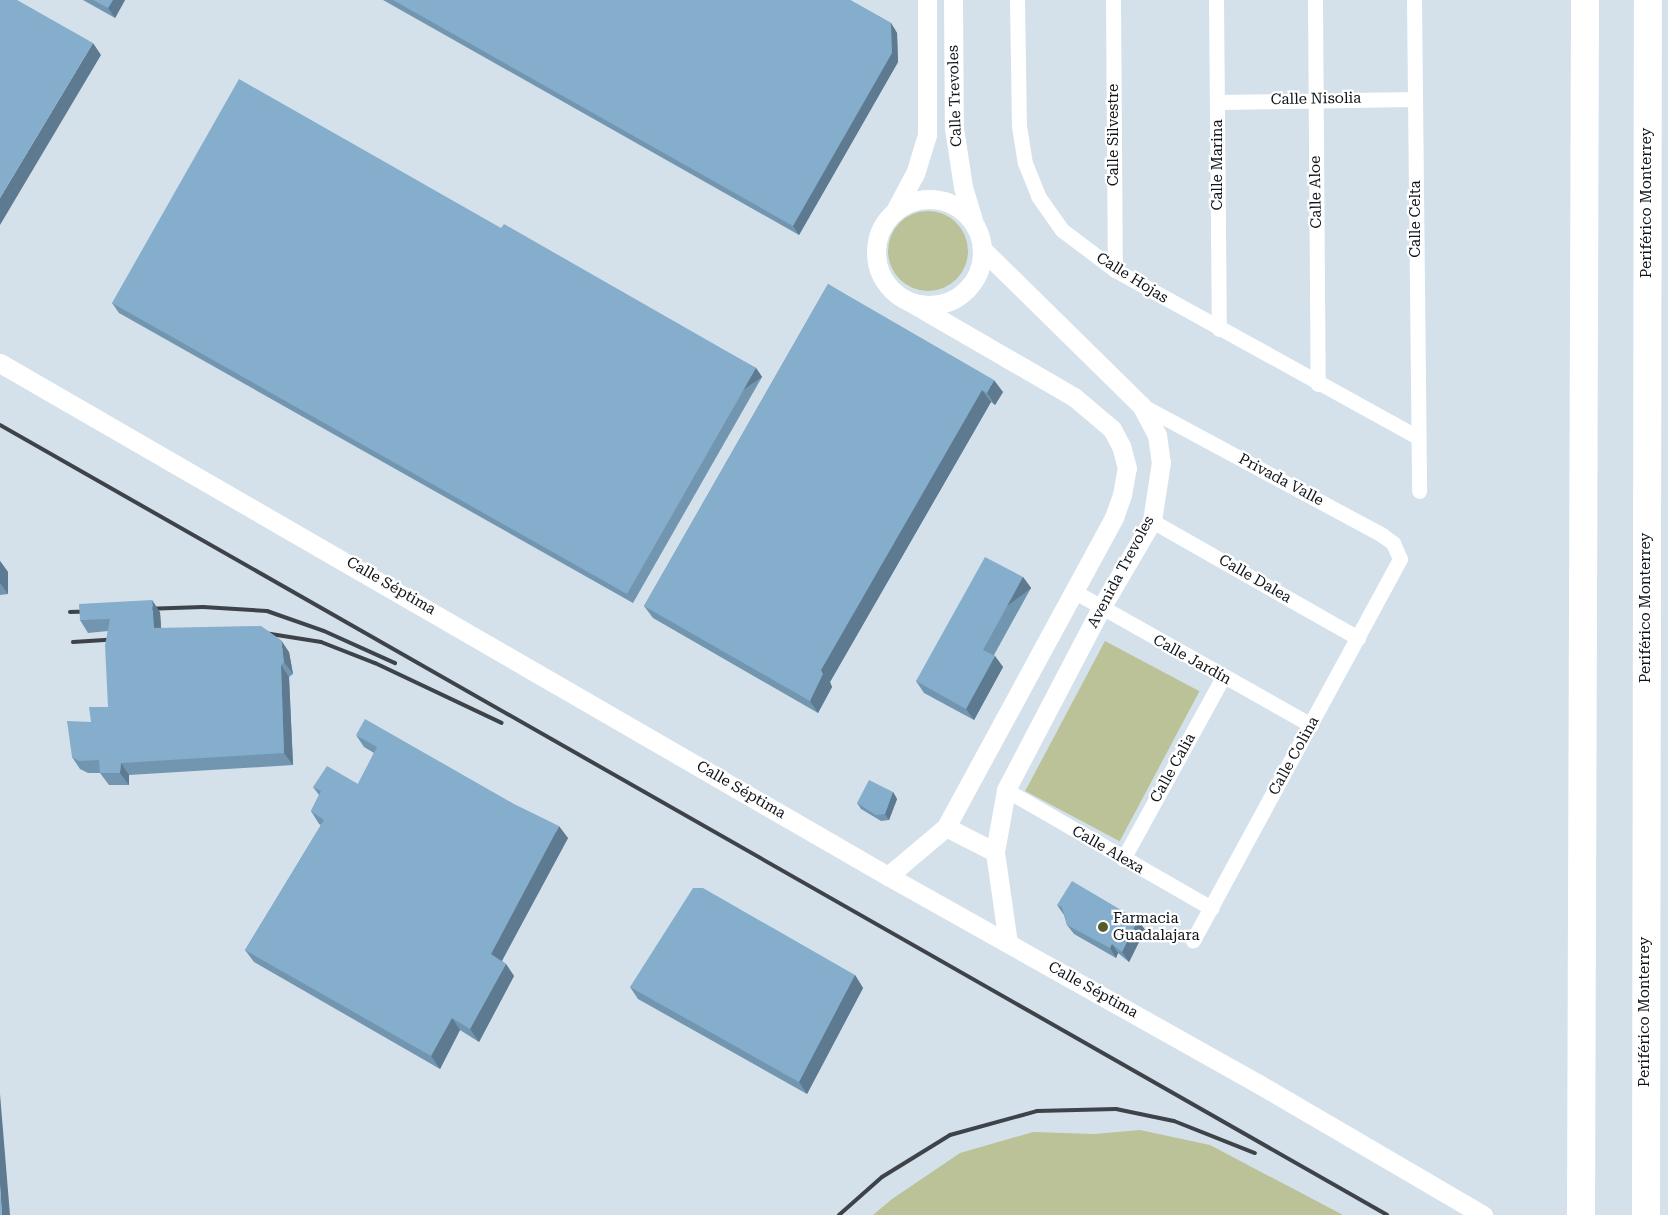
<!DOCTYPE html>
<meta charset="utf-8">
<style>
body{margin:0}
#map{position:relative;width:1668px;height:1215px;overflow:hidden;background:#d4e1eb;font-family:"Roboto Serif",serif}
div>[style]{position:absolute}
[style*='--x']{left:calc(var(--x)*1px);top:calc(var(--y)*1px);width:calc(var(--w)*1px);rotate:calc(var(--a)*1deg)}
.green>*{inset:0;background:#bbc298;transform-origin:0 0}
.round{border-radius:50%}
.minor>*{height:15px;margin:-7.5px;padding:0 7.5px;transform-origin:7.5px;border-radius:7.5px;background:#fff}
.tertiary>*{height:19px;margin:-9.5px;padding:0 9.5px;transform-origin:9.5px;border-radius:9.5px;background:#fff}
.tertiary>.ring{margin:-9.5px;padding:0;box-sizing:content-box;background:none;border:19px solid #fff;border-radius:50%}
.motorway>*{height:28px;margin:-14px;padding:0 14px;transform-origin:14px;border-radius:14px;background:#fff}
.rail>*{height:4px;margin:-2px;padding:0 2px;transform-origin:2px;border-radius:2px;background:#3d4348}
.wall>*{inset:0;background:#7296b0}
.shaded-wall>*{inset:0;background:#5d7a90;transform-origin:0 0}
.building>*{inset:0;background:#85aecd}
.dots>*{width:14px;height:14px;translate:-50% -50%;box-sizing:border-box;border:2px solid #fff;border-radius:50%}
span{translate:-50% -50%;white-space:nowrap;text-align:center;line-height:1.15;-webkit-text-stroke:4.5px #fff;paint-order:stroke}
.street-label{font-size:15px;color:#101418}
.poi-label{font-size:15px;color:#101418}
.left{translate:0 -50%;text-align:left}
</style>
<div id="map">
<div class="green">
<div class="round" style="left:888px;top:211px;width:80px;height:80px"></div>
<div style="left:1105px;top:641px;width:107px;height:170px;rotate:28deg"></div>
<div style="clip-path:polygon(1140px 1130px,1210px 1145px,1343px 1215px,873px 1215px,892px 1199px,960px 1153px,1033px 1132px,1094px 1134px)"></div>
</div>
<div class="minor">
<div style="--x:1017;--y:0;--w:126;--a:89.1"></div>
<div style="--x:1019;--y:126;--w:37;--a:81"></div>
<div style="--x:1025;--y:163;--w:35;--a:68"></div>
<div style="--x:1038;--y:196;--w:42;--a:54.8"></div>
<div style="--x:1062;--y:230;--w:66;--a:37"></div>
<div style="--x:1115;--y:270;--w:345;--a:28.9"></div>
<div style="--x:1113;--y:0;--w:270;--a:89.6"></div>
<div style="--x:1216;--y:0;--w:329;--a:89.5"></div>
<div style="--x:1315;--y:0;--w:384;--a:89.6"></div>
<div style="--x:1414;--y:0;--w:491;--a:89.4"></div>
<div style="--x:1218;--y:102;--w:197;--a:-0.9"></div>
<div style="--x:1141;--y:405;--w:274;--a:28.3"></div>
<div style="--x:1382;--y:535;--w:14;--a:36"></div>
<div style="--x:1393;--y:543;--w:17;--a:66"></div>
<div style="--x:1400;--y:559;--w:434;--a:118.5"></div>
<div style="--x:1152;--y:521;--w:237;--a:29.6"></div>
<div style="--x:1075;--y:592;--w:271;--a:29.4"></div>
<div style="--x:1006;--y:790;--w:237;--a:29.9"></div>
<div style="--x:1123;--y:859;--w:208;--a:-61.2"></div>
</div>
<div class="tertiary">
<div style="--x:953;--y:0;--w:128;--a:89.6"></div>
<div style="--x:954;--y:128;--w:60;--a:81.3"></div>
<div style="--x:963;--y:187;--w:34;--a:73"></div>
<div class="ring" style="left:876px;top:199px;width:87px;height:87px"></div>
<div style="--x:896;--y:209;--w:40;--a:-62"></div>
<div style="--x:915;--y:174;--w:41;--a:-72.9"></div>
<div style="--x:927;--y:135;--w:135;--a:-90"></div>
<div style="--x:983;--y:250;--w:221;--a:44.5"></div>
<div style="--x:1141;--y:405;--w:34;--a:62"></div>
<div style="--x:1157;--y:435;--w:27;--a:82"></div>
<div style="--x:1161;--y:462;--w:60;--a:98.7"></div>
<div style="--x:1152;--y:521;--w:101;--a:120.4"></div>
<div style="--x:1101;--y:608;--w:205;--a:117.6"></div>
<div style="--x:1006;--y:790;--w:63;--a:100.1"></div>
<div style="--x:995;--y:852;--w:92;--a:81.9"></div>
<div style="--x:0;--y:363;--w:1026;--a:30.02"></div>
<div style="--x:888;--y:876;--w:423;--a:29.3"></div>
<div style="--x:1257;--y:1083;--w:262;--a:30.3"></div>
<div style="--x:946;--y:827;--w:55;--a:27"></div>
<div style="--x:888;--y:876;--w:76;--a:-40.2"></div>
<div style="--x:946;--y:827;--w:353;--a:-61.5"></div>
<div style="--x:1114;--y:517;--w:23;--a:-70"></div>
<div style="--x:1122;--y:495;--w:27;--a:-80"></div>
<div style="--x:1127;--y:468;--w:23;--a:-105"></div>
<div style="--x:1121;--y:446;--w:19;--a:-118"></div>
<div style="--x:1112;--y:429;--w:50;--a:-139.9"></div>
<div style="--x:1074;--y:397;--w:190;--a:-149.9"></div>
</div>
<div class="motorway">
<div style="--x:1581;--y:1215;--w:1215;--a:-89.81"></div>
<div style="--x:1646;--y:1215;--w:1215;--a:-89.91"></div>
</div>
<div class="rail">
<div style="--x:0;--y:425;--w:1596;--a:29.66"></div>
<div style="--x:143;--y:609;--w:60;--a:-1.9"></div>
<div style="--x:203;--y:607;--w:64;--a:3.6"></div>
<div style="--x:267;--y:611;--w:60;--a:19.3"></div>
<div style="--x:324;--y:631;--w:78;--a:24.3"></div>
<div style="--x:70;--y:612;--w:23;--a:-2"></div>
<div style="--x:258;--y:632;--w:64;--a:9"></div>
<div style="--x:321;--y:642;--w:58;--a:21.3"></div>
<div style="--x:375;--y:663;--w:140;--a:25.3"></div>
<div style="--x:73;--y:642;--w:47;--a:-3.7"></div>
<div style="--x:839;--y:1215;--w:57;--a:-41.5"></div>
<div style="--x:882;--y:1177;--w:80;--a:-31.7"></div>
<div style="--x:950;--y:1135;--w:90;--a:-15.4"></div>
<div style="--x:1037;--y:1111;--w:79;--a:-1.5"></div>
<div style="--x:1116;--y:1109;--w:59;--a:11.7"></div>
<div style="--x:1174;--y:1121;--w:87;--a:21.6"></div>
</div>
<div class="wall">
<div style="clip-path:polygon(83px 0,125px 0,115px 18px)"></div>
<div style="clip-path:polygon(383px 0,850px 0,891px 23px,897px 33px,898px 62px,799px 235px)"></div>
<div style="clip-path:polygon(501px 228px,756px 368px,762px 377px,633px 603px,119px 313px,112px 303px)"></div>
<div style="clip-path:polygon(828px 284px,1003px 392px,995px 405px,991px 402px,830px 682px,832px 687px,818px 713px,653px 618px,644px 606px)"></div>
<div style="clip-path:polygon(0 561px,8px 572px,8px 594px,0 595px)"></div>
<div style="clip-path:polygon(1023px 577px,1031px 588px,994px 655px,1003px 667px,974px 720px,924px 693px,916px 681px)"></div>
<div style="clip-path:polygon(160px 612px,161px 628px,289px 652px,293px 674px,289px 677px,293px 765px,129px 775px,129px 785px,109px 785px,100px 773px,88px 773px,80px 769px,72px 757px,91px 722px,108px 707px,108px 631px,88px 633px,80px 620px)"></div>
<div style="clip-path:polygon(356px 735px,568px 838px,502px 961px,506px 964px,514px 976px,479px 1042px,460px 1030px,440px 1069px,254px 962px,245px 950px,321px 825px,319px 824px,311px 811px,319px 795px,313px 787px,358px 784px,374px 753px,364px 747px)"></div>
<div style="clip-path:polygon(893px 792px,897px 799px,889px 820px,881px 821px,861px 809px,857px 803px)"></div>
<div style="clip-path:polygon(1057px 905px,1138px 920px,1145px 930px,1129px 962px,1118px 953px,1116px 958px,1074px 934px,1067px 925px,1064px 915px)"></div>
<div style="clip-path:polygon(855px 975px,863px 988px,807px 1094px,638px 999px,630px 987px)"></div>
</div>
<div class="shaded-wall">
<div style="clip-path:polygon(113px 0,125px 0,115px 18px,108px 8px)"></div>
<div style="clip-path:polygon(891px 23px,897px 33px,898px 62px,799px 235px,793px 226px)"></div>
<div style="clip-path:polygon(93px 43px,101px 55px,0 225px,0 198px)"></div>
<div style="left:756px;top:368px;width:11px;height:260px;rotate:56deg"></div>
<div style="clip-path:polygon(994px 380px,1003px 392px,995px 405px,987px 393px)"></div>
<div style="clip-path:polygon(982px 390px,991px 402px,830px 682px,832px 687px,818px 713px,810px 701px,821px 670px)"></div>
<div style="clip-path:polygon(0 561px,8px 572px,8px 594px,0 583px)"></div>
<div style="left:1023px;top:577px;width:14px;height:83px;rotate:54deg"></div>
<div style="clip-path:polygon(152px 600px,160px 612px,162px 640px,154px 628px)"></div>
<div style="clip-path:polygon(281px 640px,289px 652px,293px 674px,284px 662px)"></div>
<div style="clip-path:polygon(995px 656px,1003px 667px,974px 720px,966px 709px)"></div>
<div style="clip-path:polygon(281px 665px,289px 677px,293px 765px,284px 753px)"></div>
<div style="clip-path:polygon(121px 763px,129px 775px,129px 785px,120px 773px)"></div>
<div style="clip-path:polygon(893px 792px,897px 799px,889px 820px,885px 814px)"></div>
<div style="clip-path:polygon(559px 826px,568px 838px,499px 966px,491px 954px)"></div>
<div style="clip-path:polygon(1138px 920px,1145px 930px,1129px 962px,1122px 952px)"></div>
<div style="clip-path:polygon(1112px 944px,1118px 953px,1116px 958px,1110px 948px)"></div>
<div style="clip-path:polygon(506px 964px,514px 976px,479px 1042px,470px 1029px)"></div>
<div style="clip-path:polygon(855px 975px,863px 988px,807px 1094px,799px 1082px)"></div>
<div style="clip-path:polygon(452px 1018px,460px 1030px,440px 1069px,431px 1056px)"></div>
<div style="clip-path:polygon(0 1094px,10px 1215px,2px 1215px,0 1185px)"></div>
</div>
<div class="building">
<div style="clip-path:polygon(0 0,17px 0,93px 43px,0 198px)"></div>
<div style="clip-path:polygon(93px 0,113px 0,108px 8px)"></div>
<div style="clip-path:polygon(393px 0,850px 0,891px 23px,892px 53px,793px 226px)"></div>
<div style="clip-path:polygon(239px 79px,501px 228px,504px 224px,756px 368px,627px 594px,112px 303px)"></div>
<div style="clip-path:polygon(828px 284px,994px 380px,987px 393px,982px 390px,821px 670px,823px 674px,810px 701px,644px 606px)"></div>
<div style="clip-path:polygon(985px 557px,1023px 577px,983px 650px,995px 656px,966px 709px,916px 681px)"></div>
<div style="clip-path:polygon(152px 600px,154px 628px,261px 626px,281px 640px,284px 662px,281px 665px,284px 753px,121px 763px,120px 773px,100px 773px,99px 760px,79px 761px,72px 757px,67px 721px,91px 722px,89px 707px,108px 707px,105px 645px,110px 619px,80px 620px,79px 604px)"></div>
<div style="clip-path:polygon(365px 719px,514px 804px,559px 826px,491px 954px,506px 964px,470px 1029px,452px 1018px,431px 1056px,245px 950px,324px 820px,311px 811px,321px 791px,313px 787px,327px 766px,358px 784px,377px 747px,356px 735px)"></div>
<div style="clip-path:polygon(869px 780px,893px 792px,885px 814px,876px 815px,857px 803px)"></div>
<div style="clip-path:polygon(1072px 881px,1138px 920px,1122px 952px,1112px 944px,1110px 948px,1067px 925px,1062px 907px,1057px 905px)"></div>
<div style="clip-path:polygon(693px 888px,703px 888px,855px 975px,799px 1082px,630px 987px)"></div>
<div style="clip-path:polygon(0 1185px,2px 1215px,0 1215px)"></div>
</div>
<div class="dots">
<div style="left:1103px;top:927px;background:#555b29"></div>
</div>
<div class="street-label">
<span style="left:955px;top:96px;rotate:-92deg">Calle Trevoles</span>
<span style="left:1316px;top:99px;rotate:-1deg">Calle Nisolia</span>
<span style="left:1114px;top:135px;rotate:-90deg">Calle Silvestre</span>
<span style="left:1218px;top:165px;rotate:-90deg">Calle Marina</span>
<span style="left:1316px;top:192px;rotate:-91deg">Calle Aloe</span>
<span style="left:1647px;top:203px;rotate:-90deg">Periférico Monterrey</span>
<span style="left:1416px;top:219px;rotate:-90deg">Calle Celta</span>
<span style="left:1132px;top:278px;rotate:32deg">Calle Hojas</span>
<span style="left:1281px;top:480px;rotate:28deg">Privada Valle</span>
<span style="left:1121px;top:572px;rotate:-62deg">Avenida Trevoles</span>
<span style="left:1255px;top:579px;rotate:30deg">Calle Dalea</span>
<span style="left:391px;top:586px;rotate:30deg">Calle Séptima</span>
<span style="left:1646px;top:608px;rotate:-90deg">Periférico Monterrey</span>
<span style="left:1192px;top:660px;rotate:29deg">Calle Jardín</span>
<span style="left:1294px;top:756px;rotate:-61deg">Calle Colina</span>
<span style="left:1173px;top:768px;rotate:-61deg">Calle Calia</span>
<span style="left:741px;top:790px;rotate:30deg">Calle Séptima</span>
<span style="left:1108px;top:850px;rotate:30deg">Calle Alexa</span>
<span style="left:1093px;top:990px;rotate:29deg">Calle Séptima</span>
<span style="left:1645px;top:1012px;rotate:-90deg">Periférico Monterrey</span>
</div>
<div class="poi-label">
<span class="left" style="left:1113px;top:927px">Farmacia<br>Guadalajara</span>
</div>
</div>
